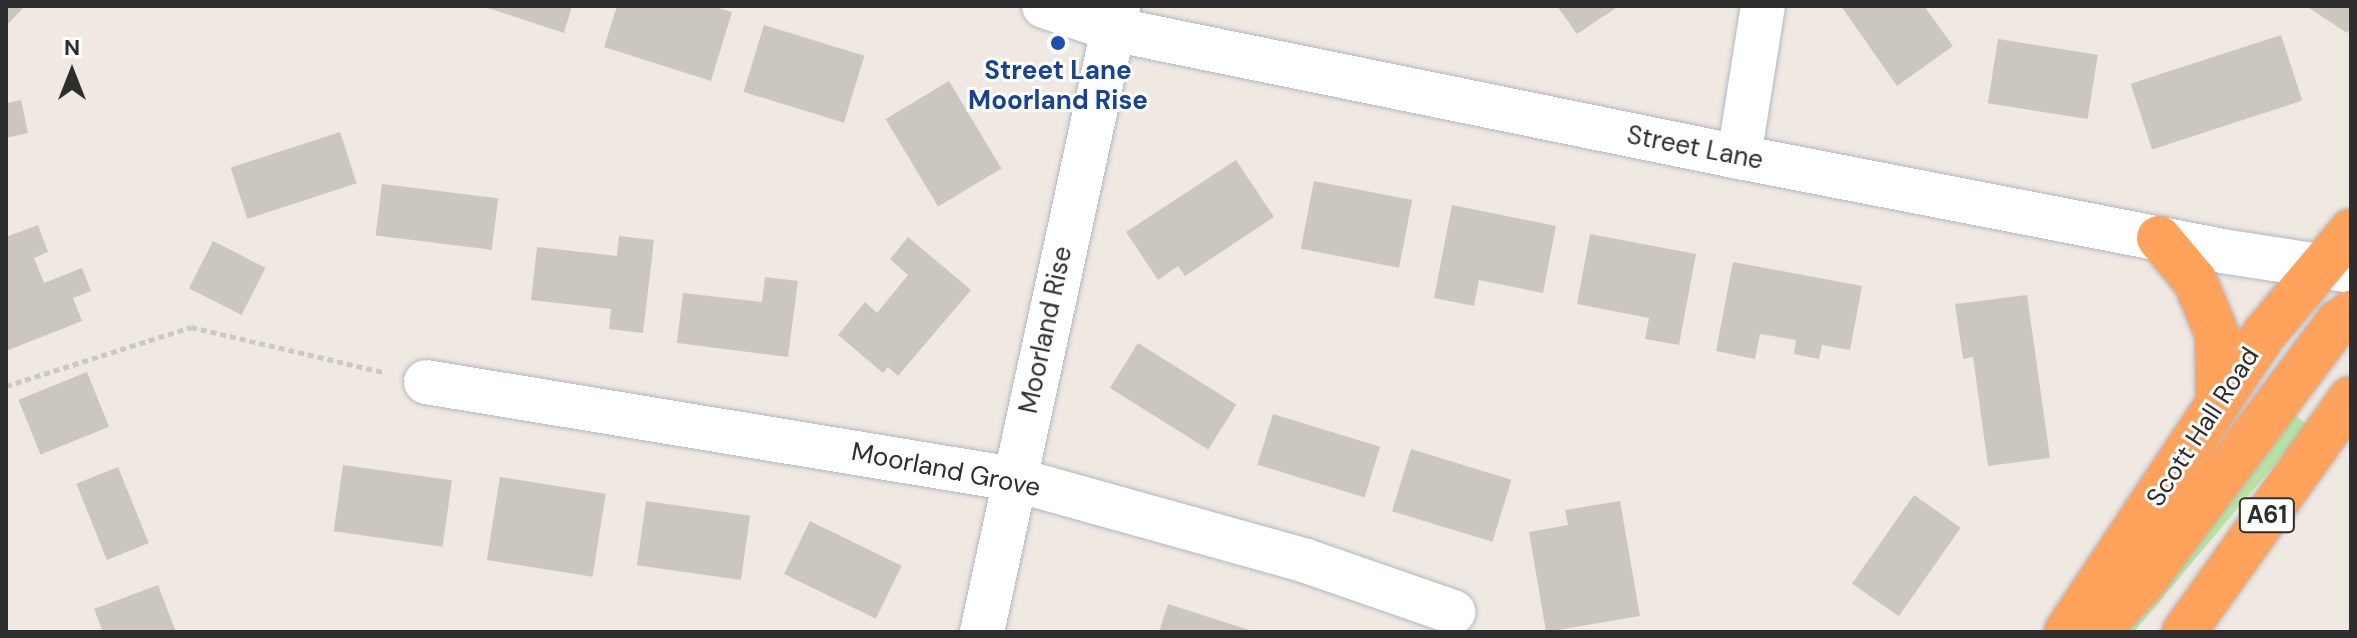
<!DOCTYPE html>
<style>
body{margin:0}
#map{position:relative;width:2357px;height:638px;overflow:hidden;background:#efe9e1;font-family:"DM Sans",sans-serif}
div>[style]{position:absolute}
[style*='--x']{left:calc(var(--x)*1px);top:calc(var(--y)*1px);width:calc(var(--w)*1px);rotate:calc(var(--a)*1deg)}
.green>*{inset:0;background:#b6e59e;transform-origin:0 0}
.building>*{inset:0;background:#cbc7bf;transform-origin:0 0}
.path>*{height:5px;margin-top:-2.5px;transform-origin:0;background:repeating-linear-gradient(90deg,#c9c9c9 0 6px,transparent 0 10px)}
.roads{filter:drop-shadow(0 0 2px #b4b7c1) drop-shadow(0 0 2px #b4b7c1)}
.minor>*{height:44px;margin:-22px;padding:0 22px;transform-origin:22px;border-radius:22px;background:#fff}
.highway>*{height:44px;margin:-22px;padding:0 22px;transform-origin:22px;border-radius:22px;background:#ffa35c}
.dots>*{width:22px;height:22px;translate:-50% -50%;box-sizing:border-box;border:4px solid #fff;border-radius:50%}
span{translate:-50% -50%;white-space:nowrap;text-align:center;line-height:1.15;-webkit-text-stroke:6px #fff;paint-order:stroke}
.shield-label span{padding:2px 6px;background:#fff;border:2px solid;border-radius:6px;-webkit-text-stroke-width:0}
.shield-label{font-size:24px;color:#2e2e2e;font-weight:700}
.transit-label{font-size:26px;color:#164399;font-weight:700}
.street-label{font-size:26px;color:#2e2e2e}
.frame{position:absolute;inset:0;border:8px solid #2e2e2e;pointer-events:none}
.north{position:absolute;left:32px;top:32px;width:80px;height:80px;-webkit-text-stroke:6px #fff;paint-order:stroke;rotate:0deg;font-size:22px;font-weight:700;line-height:32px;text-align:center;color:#2e2e2e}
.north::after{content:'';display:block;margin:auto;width:28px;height:36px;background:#2e2e2e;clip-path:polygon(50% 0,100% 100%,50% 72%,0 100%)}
</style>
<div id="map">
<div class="green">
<div style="left:2295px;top:415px;width:16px;height:272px;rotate:40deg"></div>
</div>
<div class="building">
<div style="clip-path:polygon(6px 6px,25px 6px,6px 26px)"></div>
<div style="clip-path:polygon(482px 6px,572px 6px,564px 33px)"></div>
<div style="clip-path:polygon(617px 6px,712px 6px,732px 12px,711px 81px,604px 47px)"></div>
<div style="clip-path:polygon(1557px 6px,1619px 6px,1577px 34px)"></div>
<div style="clip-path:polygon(1841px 6px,1924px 6px,1953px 46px,1897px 86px)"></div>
<div style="clip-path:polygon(2306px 6px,2351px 6px,2351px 27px,2347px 33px)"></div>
<div style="left:764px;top:25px;width:105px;height:70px;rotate:17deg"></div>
<div style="left:2281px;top:35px;width:69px;height:158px;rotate:72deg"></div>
<div style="left:1998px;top:39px;width:101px;height:65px;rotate:9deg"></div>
<div style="left:949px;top:81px;width:102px;height:74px;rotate:59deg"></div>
<div style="clip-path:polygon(21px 100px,28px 133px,6px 138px,6px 103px)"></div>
<div style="left:340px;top:132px;width:54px;height:115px;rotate:72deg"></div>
<div style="clip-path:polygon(1236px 160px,1274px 217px,1185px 276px,1178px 266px,1158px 280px,1126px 232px)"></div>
<div style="left:1314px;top:181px;width:100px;height:69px;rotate:11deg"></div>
<div style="left:382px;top:184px;width:117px;height:52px;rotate:7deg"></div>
<div style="clip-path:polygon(1452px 205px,1556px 226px,1543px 293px,1479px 280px,1474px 306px,1434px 298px)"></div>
<div style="clip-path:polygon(38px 225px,48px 252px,34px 258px,44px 283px,82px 268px,91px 291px,73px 298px,82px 321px,6px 351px,6px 237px)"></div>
<div style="clip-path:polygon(1590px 234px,1696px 254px,1679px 345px,1645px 339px,1649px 318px,1577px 304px)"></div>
<div style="clip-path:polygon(619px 236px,654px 240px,643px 333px,609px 329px,611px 309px,531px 300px,537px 247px,617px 256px)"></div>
<div style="clip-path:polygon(908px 237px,971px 290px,898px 376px,888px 367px,883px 373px,838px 335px,865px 302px,877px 313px,908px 275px,890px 259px)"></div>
<div style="left:213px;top:241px;width:59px;height:53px;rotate:27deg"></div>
<div style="clip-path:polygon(1733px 262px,1862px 286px,1850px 350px,1822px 345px,1819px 359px,1794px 354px,1796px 340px,1760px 334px,1755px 359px,1716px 351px)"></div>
<div style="clip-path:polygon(765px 277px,798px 281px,788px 357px,677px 343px,683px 293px,762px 302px)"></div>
<div style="clip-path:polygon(2027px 295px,2050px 458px,1988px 466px,1973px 357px,1963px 359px,1955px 304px)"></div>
<div style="left:1138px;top:343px;width:116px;height:53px;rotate:32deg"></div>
<div style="left:87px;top:372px;width:59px;height:74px;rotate:68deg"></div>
<div style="left:1273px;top:414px;width:112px;height:53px;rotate:17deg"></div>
<div style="left:1411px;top:449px;width:105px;height:65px;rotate:17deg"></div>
<div style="left:343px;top:465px;width:110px;height:67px;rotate:8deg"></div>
<div style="left:118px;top:467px;width:82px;height:45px;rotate:68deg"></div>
<div style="left:500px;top:477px;width:107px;height:84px;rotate:9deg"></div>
<div style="left:1914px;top:495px;width:57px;height:108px;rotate:35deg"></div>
<div style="left:646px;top:501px;width:105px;height:65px;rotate:8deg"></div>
<div style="clip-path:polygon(1620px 501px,1640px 616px,1546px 632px,1529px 532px,1568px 525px,1565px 510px)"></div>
<div style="left:810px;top:521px;width:102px;height:59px;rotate:26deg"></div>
<div style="clip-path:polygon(158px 585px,176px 632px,103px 632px,94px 609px)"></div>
<div style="clip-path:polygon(1168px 604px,1252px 631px,1252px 632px,1159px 632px)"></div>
</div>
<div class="path">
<div style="--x:6;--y:386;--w:194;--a:-17.7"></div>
<div style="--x:191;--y:327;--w:197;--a:13.2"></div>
</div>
<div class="roads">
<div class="minor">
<div style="--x:1044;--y:6;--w:72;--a:18.7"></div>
<div style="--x:1112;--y:29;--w:640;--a:11.54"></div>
<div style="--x:1739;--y:157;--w:492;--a:11"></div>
<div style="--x:2222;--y:251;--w:131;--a:8.8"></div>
<div style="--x:1739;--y:157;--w:153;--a:-81"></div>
<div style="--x:426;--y:382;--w:595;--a:9.38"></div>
<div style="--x:1013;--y:479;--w:304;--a:15.6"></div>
<div style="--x:1306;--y:561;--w:156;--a:19.1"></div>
<div style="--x:982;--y:632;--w:641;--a:-77.74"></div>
</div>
<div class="highway">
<div style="--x:2159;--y:238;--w:56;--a:50.1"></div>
<div style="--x:2195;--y:281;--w:57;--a:67.5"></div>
<div style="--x:2217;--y:334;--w:68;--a:89.2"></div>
<div style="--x:2066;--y:632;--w:358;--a:-56.4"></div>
<div style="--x:2264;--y:334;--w:135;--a:-49.8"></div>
<div style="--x:2096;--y:632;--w:65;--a:-46.2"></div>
<div style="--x:2141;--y:585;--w:329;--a:-53.2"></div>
<div style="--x:2338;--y:322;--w:16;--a:-35"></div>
<div style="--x:2184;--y:632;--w:287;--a:-54.5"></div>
</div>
</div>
<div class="dots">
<div style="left:1058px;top:43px;background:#1a4fb4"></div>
</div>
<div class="shield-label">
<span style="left:2267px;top:515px">A61</span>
</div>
<div class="transit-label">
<span style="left:1058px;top:86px">Street Lane<br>Moorland Rise</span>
</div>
<div class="street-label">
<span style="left:1695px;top:148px;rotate:11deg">Street Lane</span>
<span style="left:1046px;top:330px;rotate:-78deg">Moorland Rise</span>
<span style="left:2203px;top:427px;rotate:-57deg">Scott Hall Road</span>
<span style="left:946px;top:470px;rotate:11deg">Moorland Grove</span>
</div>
<div class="frame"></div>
<div class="north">N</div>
</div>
